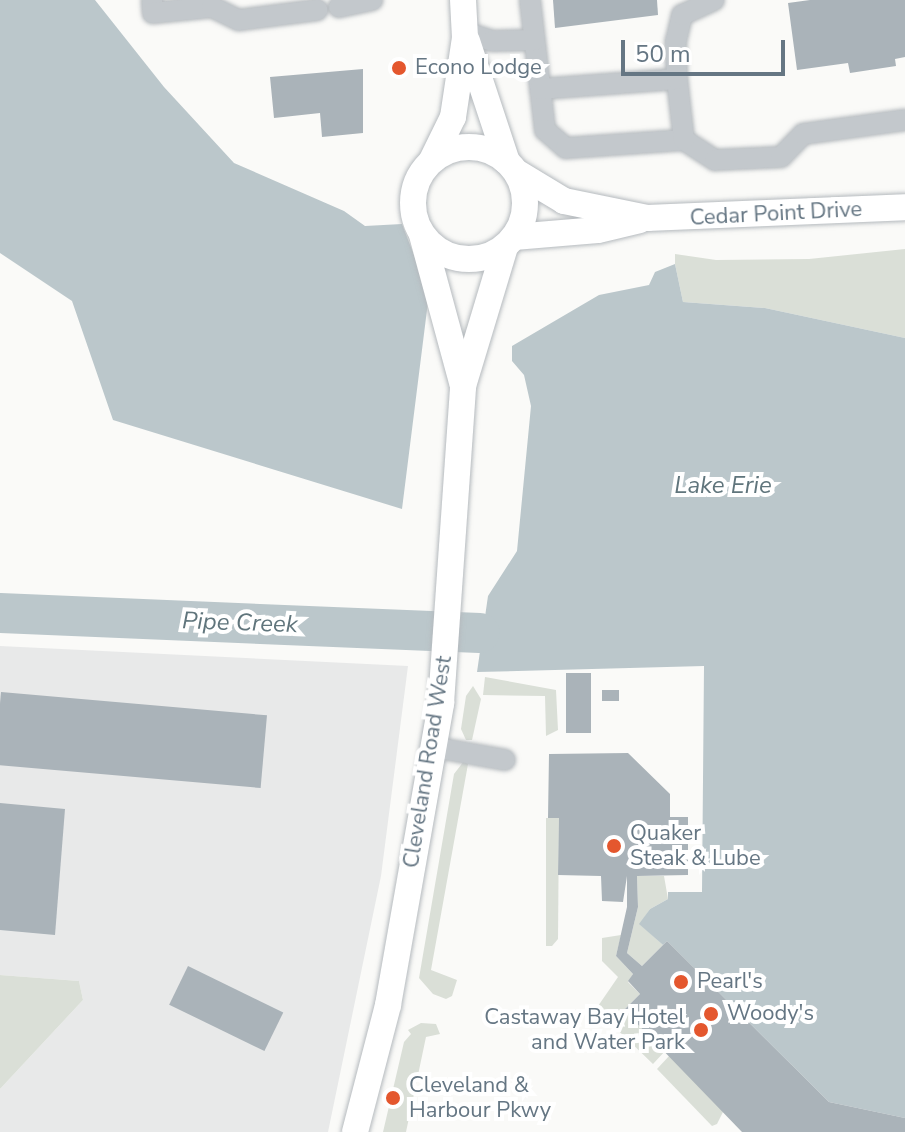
<!DOCTYPE html>
<style>
body{margin:0}
#map{position:relative;width:905px;height:1132px;overflow:hidden;background:#fafaf8;font-family:"Nunito Sans",sans-serif}
div>[style]{position:absolute}
[style*='--x']{left:calc(var(--x)*1px);top:calc(var(--y)*1px);width:calc(var(--w)*1px);rotate:calc(var(--a)*1deg)}
.built>*{inset:0;background:#e8e9e9}
.green>*{inset:0;background:#dadfd7}
.water>*{inset:0;background:#bbc7cb}
.river>*{height:40px;margin:-20px;padding:0 20px;transform-origin:20px;border-radius:20px;background:#bbc7cb}
.building>*{inset:0;background:#aab3b9;transform-origin:0 0}
.roads{filter:drop-shadow(0 0 2px #b5babe) drop-shadow(0 0 2px #b5babe)}
.minor>*{height:20px;margin:-10px;padding:0 10px;transform-origin:10px;border-radius:10px;background:#c3c8cc}
.major>*{height:26px;margin:-13px;padding:0 13px;transform-origin:13px;border-radius:13px;background:#fff}
.major>.ring{margin:-13px;padding:0;box-sizing:content-box;background:none;border:26px solid #fff;border-radius:50%}
.dots>*{width:22px;height:22px;translate:-50% -50%;box-sizing:border-box;border:4px solid #fff;border-radius:50%}
span{translate:-50% -50%;white-space:nowrap;text-align:center;line-height:1.15;-webkit-text-stroke:8px #fff;paint-order:stroke}
.poi-label{font-size:22px;color:#657683}
.left{translate:0 -50%;text-align:left}
.right{translate:-100% -50%;text-align:right}
.street-label{font-size:22px;color:#657683}
.water-label{font-size:24px;color:#60757c;font-style:italic}
.scale{position:absolute;left:621px;top:40px;width:164px;height:36px;box-sizing:border-box;border:4px solid #657683;border-top:0;padding-left:10px;font-size:24px;line-height:28px;white-space:nowrap;color:#657683;-webkit-text-stroke:6px #fff;paint-order:stroke}
</style>
<div id="map">
<div class="built">
<div style="clip-path:polygon(0 646px,408px 666px,381px 876px,328px 1132px,0 1132px,0 1089px,83px 1000px,79px 981px,0 975px)"></div>
</div>
<div class="green">
<div style="clip-path:polygon(905px 249px,905px 338px,765px 308px,683px 302px,675px 264px,675px 254px,716px 260px,809px 259px)"></div>
<div style="clip-path:polygon(485px 677px,556px 690px,558px 730px,546px 736px,545px 696px,483px 695px)"></div>
<div style="clip-path:polygon(473px 686px,481px 699px,472px 740px,466px 740px,461px 729px,466px 696px)"></div>
<div style="clip-path:polygon(464px 761px,468px 764px,431px 970px,457px 980px,452px 996px,446px 999px,433px 994px,419px 978px,454px 774px)"></div>
<div style="clip-path:polygon(546px 818px,559px 818px,558px 939px,552px 946px,546px 946px)"></div>
<div style="clip-path:polygon(637px 876px,664px 876px,668px 899px,650px 909px,640px 924px,663px 945px,642px 966px,627px 953px,638px 907px)"></div>
<div style="clip-path:polygon(621px 935px,616px 956px,633px 974px,628px 982px,640px 994px,624px 1010px,666px 1050px,653px 1064px,596px 1009px,618px 977px,602px 961px,602px 938px)"></div>
<div style="clip-path:polygon(0 975px,79px 981px,83px 1000px,0 1089px)"></div>
<div style="clip-path:polygon(421px 1023px,436px 1024px,440px 1034px,426px 1037px,406px 1132px,383px 1132px,404px 1042px,411px 1034px,408px 1030px)"></div>
<div style="clip-path:polygon(670px 1055px,724px 1110px,717px 1124px,712px 1126px,657px 1069px)"></div>
</div>
<div class="water">
<div style="clip-path:polygon(0 0,95px 0,164px 87px,234px 163px,344px 211px,365px 226px,402px 224px,429px 294px,402px 509px,113px 420px,72px 301px,0 253px)"></div>
<div style="clip-path:polygon(675px 264px,683px 302px,765px 308px,905px 338px,905px 1118px,829px 1102px,667px 941px,663px 945px,639px 924px,650px 909px,668px 899px,668px 892px,702px 892px,704px 666px,477px 672px,488px 596px,517px 551px,531px 406px,524px 375px,512px 361px,512px 346px,599px 295px,649px 285px,655px 272px)"></div>
</div>
<div class="river">
<div style="--x:0;--y:613;--w:480;--a:2.4"></div>
</div>
<div class="building">
<div style="clip-path:polygon(553px 0,657px 0,658px 15px,555px 28px)"></div>
<div style="clip-path:polygon(810px 0,905px 0,905px 57px,895px 59px,896px 66px,850px 73px,848px 63px,797px 70px,788px 3px)"></div>
<div style="clip-path:polygon(363px 69px,363px 133px,322px 137px,320px 113px,274px 118px,270px 77px)"></div>
<div style="left:566px;top:673px;width:25px;height:60px"></div>
<div style="left:602px;top:690px;width:17px;height:11px"></div>
<div style="left:1px;top:692px;width:267px;height:73px;rotate:5deg"></div>
<div style="clip-path:polygon(628px 753px,670px 794px,670px 817px,688px 817px,688px 875px,637px 876px,638px 907px,627px 953px,642px 966px,667px 941px,829px 1102px,905px 1118px,905px 1132px,742px 1132px,624px 1010px,640px 994px,628px 981px,633px 974px,616px 956px,627px 907px,627px 876px,623px 902px,602px 901px,601px 876px,558px 875px,559px 818px,548px 818px,549px 754px)"></div>
<div style="clip-path:polygon(0 803px,65px 809px,55px 935px,0 930px)"></div>
<div style="left:188px;top:966px;width:106px;height:43px;rotate:26deg"></div>
</div>
<div class="roads">
<div class="minor">
<div style="--x:152;--y:0;--w:13;--a:86"></div>
<div style="--x:153;--y:13;--w:59;--a:-5.8"></div>
<div style="--x:212;--y:7;--w:30;--a:26"></div>
<div style="--x:239;--y:20;--w:79;--a:-7.3"></div>
<div style="--x:530;--y:0;--w:131;--a:83.4"></div>
<div style="--x:545;--y:130;--w:28;--a:41"></div>
<div style="--x:566;--y:148;--w:118;--a:-3.9"></div>
<div style="--x:684;--y:140;--w:37;--a:33"></div>
<div style="--x:715;--y:160;--w:66;--a:-2.6"></div>
<div style="--x:781;--y:157;--w:32;--a:-46"></div>
<div style="--x:803;--y:134;--w:103;--a:-7.8"></div>
<div style="--x:339;--y:7;--w:34;--a:-12"></div>
<div style="--x:465;--y:32;--w:29;--a:18"></div>
<div style="--x:493;--y:41;--w:41;--a:-1.4"></div>
<div style="--x:677;--y:79;--w:61;--a:83.5"></div>
<div style="--x:540;--y:89;--w:137;--a:-4.2"></div>
<div style="--x:677;--y:79;--w:38;--a:-92"></div>
<div style="--x:676;--y:41;--w:27;--a:-77"></div>
<div style="--x:682;--y:15;--w:35;--a:-25"></div>
<div style="--x:433;--y:747;--w:73;--a:10.2"></div>
</div>
<div class="major">
<div style="--x:467;--y:41;--w:127;--a:71.7"></div>
<div class="ring" style="left:413px;top:147px;width:86px;height:86px"></div>
<div style="--x:432;--y:160;--w:48;--a:-64"></div>
<div style="--x:453;--y:117;--w:80;--a:-81.4"></div>
<div style="--x:465;--y:38;--w:38;--a:-93"></div>
<div style="--x:516;--y:172;--w:56;--a:31.1"></div>
<div style="--x:564;--y:201;--w:85;--a:11.6"></div>
<div style="--x:647;--y:218;--w:258;--a:-2.4"></div>
<div style="--x:422;--y:235;--w:152;--a:74.8"></div>
<div style="--x:514;--y:237;--w:84;--a:-4.8"></div>
<div style="--x:598;--y:230;--w:43;--a:-13.4"></div>
<div style="--x:355;--y:1132;--w:131;--a:-75.4"></div>
<div style="--x:388;--y:1005;--w:307;--a:-80"></div>
<div style="--x:441;--y:703;--w:318;--a:-86"></div>
<div style="--x:463;--y:386;--w:145;--a:-73.2"></div>
</div>
</div>
<div class="dots">
<div style="left:399px;top:68px;background:#e4572e"></div>
<div style="left:614px;top:846px;background:#e4572e"></div>
<div style="left:681px;top:982px;background:#e4572e"></div>
<div style="left:711px;top:1014px;background:#e4572e"></div>
<div style="left:701px;top:1030px;background:#e4572e"></div>
<div style="left:393px;top:1098px;background:#e4572e"></div>
</div>
<div class="poi-label">
<span class="left" style="left:415px;top:68px">Econo Lodge</span>
<span class="left" style="left:630px;top:846px">Quaker<br>Steak &amp; Lube</span>
<span class="left" style="left:697px;top:982px">Pearl's</span>
<span class="left" style="left:727px;top:1014px">Woody's</span>
<span class="right" style="left:685px;top:1030px">Castaway Bay Hotel<br>and Water Park</span>
<span class="left" style="left:409px;top:1098px">Cleveland &amp;<br>Harbour Pkwy</span>
</div>
<div class="street-label">
<span style="left:776px;top:214px;rotate:-3deg">Cedar Point Drive</span>
<span style="left:428px;top:762px;rotate:-81deg">Cleveland Road West</span>
</div>
<div class="water-label">
<span style="left:723px;top:486px">Lake Erie</span>
<span style="left:240px;top:623px;rotate:2deg">Pipe Creek</span>
</div>
<div class="scale">50 m</div>
</div>
